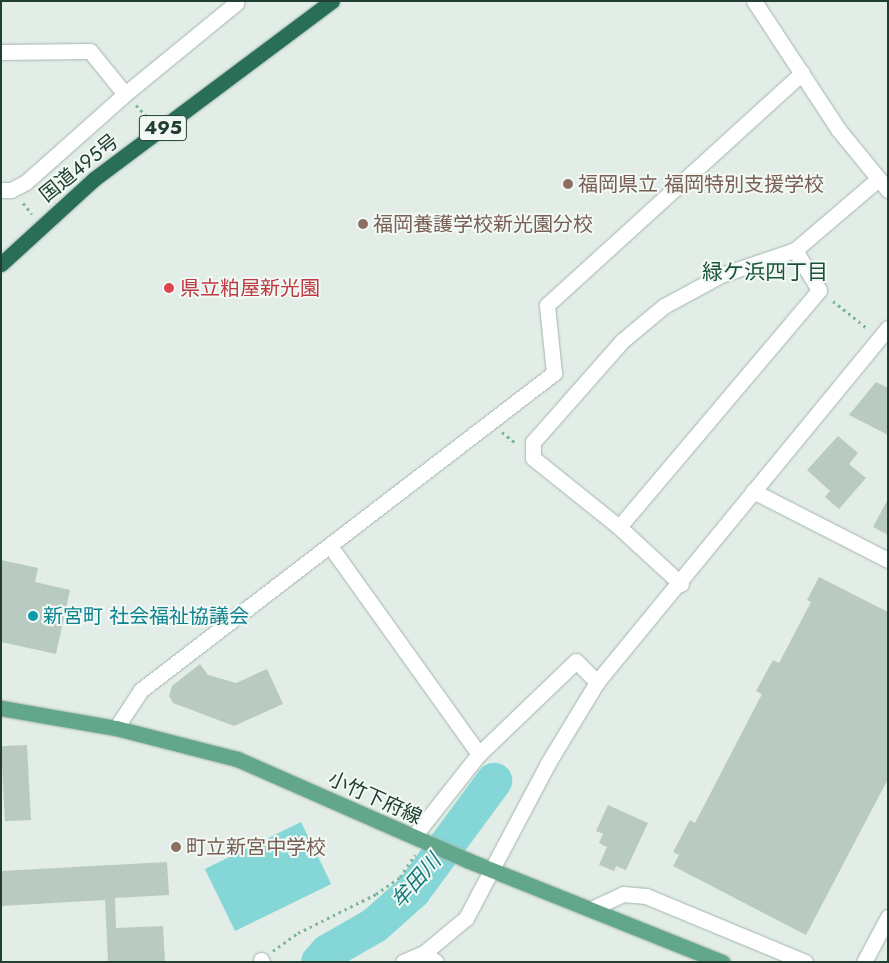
<!DOCTYPE html>
<meta charset="utf-8">
<style>
body{margin:0}
#map{position:relative;width:889px;height:963px;overflow:hidden;background:#e1ede6;font-family:Jost,"Noto Sans JP",sans-serif}
div>[style]{position:absolute}
[style*='--x']{left:calc(var(--x)*1px);top:calc(var(--y)*1px);width:calc(var(--w)*1px);rotate:calc(var(--a)*1deg)}
.water>*{inset:0;background:#85d7d7;transform-origin:0 0}
.river>*{height:36px;margin:-18px;padding:0 18px;transform-origin:18px;border-radius:18px;background:#85d7d7}
.building>*{inset:0;background:#b9cbc1;transform-origin:0 0}
.path>*{height:3px;margin-top:-1.5px;transform-origin:0;background:repeating-linear-gradient(90deg,#7fb39b 0 2.5px,transparent 0 6.5px)}
.roads{filter:drop-shadow(0 0 1px #a3b5ac) drop-shadow(0 0 1px #a3b5ac)}
.minor>*{height:15px;margin:-7.5px;padding:0 7.5px;transform-origin:7.5px;border-radius:7.5px;background:#fff}
.major>*{height:15px;margin:-7.5px;padding:0 7.5px;transform-origin:7.5px;border-radius:7.5px;background:#62a68b}
.highway>*{height:15px;margin:-7.5px;padding:0 7.5px;transform-origin:7.5px;border-radius:7.5px;background:#296e56}
.dots>*{width:14px;height:14px;translate:-50% -50%;box-sizing:border-box;border:2px solid #f2f9f5;border-radius:50%}
span{translate:-50% -50%;white-space:nowrap;text-align:center;line-height:1.15;-webkit-text-stroke:4px #f2f9f5;paint-order:stroke}
.shield-label span{padding:1px 4px;background:#f2f9f5;border:1px solid;border-radius:4px;-webkit-text-stroke-width:0}
.shield-label{font-size:19px;color:#203f32;font-weight:700}
.street-label{font-size:20px;color:#203f32}
.education-label{font-size:20px;color:#785e54}
.left{translate:0 -50%;text-align:left}
.health-label{font-size:20px;color:#be3a42}
.culture-label{font-size:20px;color:#0d838f}
.neighbourhood-label{font-size:21px;color:#1a533d}
.water-label{font-size:21px;color:#157a7b;font-style:italic}
.frame{position:absolute;inset:0;border:2px solid #203f32;pointer-events:none}
</style>
<div id="map">
<div class="water">
<div style="left:301px;top:822px;width:69px;height:107px;rotate:64deg"></div>
</div>
<div class="river">
<div style="--x:319;--y:962;--w:13;--a:-48"></div>
<div style="--x:328;--y:952;--w:54;--a:-29.9"></div>
<div style="--x:375;--y:925;--w:51;--a:-41.8"></div>
<div style="--x:413;--y:891;--w:137;--a:-53.6"></div>
</div>
<div class="building">
<div style="clip-path:polygon(876px 382px,888px 388px,888px 435px,849px 415px)"></div>
<div style="clip-path:polygon(838px 436px,858px 453px,849px 464px,866px 478px,839px 509px,825px 497px,830px 491px,807px 470px)"></div>
<div style="clip-path:polygon(888px 499px,888px 535px,873px 527px)"></div>
<div style="clip-path:polygon(1px 560px,38px 568px,35px 582px,70px 590px,56px 654px,1px 642px)"></div>
<div style="clip-path:polygon(819px 577px,888px 612px,888px 779px,806px 935px,673px 866px,679px 855px,673px 852px,690px 820px,695px 823px,762px 694px,756px 691px,773px 660px,779px 663px,811px 602px,807px 600px)"></div>
<div style="clip-path:polygon(200px 664px,208px 675px,236px 683px,267px 669px,283px 704px,234px 726px,173px 703px,169px 696px,172px 686px)"></div>
<div style="left:27px;top:745px;width:75px;height:26px;rotate:87deg"></div>
<div style="clip-path:polygon(608px 805px,648px 823px,626px 870px,616px 866px,614px 871px,599px 865px,607px 847px,599px 843px,603px 834px,596px 831px)"></div>
<div style="clip-path:polygon(167px 862px,169px 895px,115px 898px,116px 928px,163px 926px,165px 962px,108px 962px,105px 900px,1px 906px,1px 871px)"></div>
</div>
<div class="path">
<div style="--x:136;--y:105;--w:19;--a:47"></div>
<div style="--x:23;--y:203;--w:14;--a:51"></div>
<div style="--x:833;--y:301;--w:43;--a:38.5"></div>
<div style="--x:502;--y:432;--w:19;--a:39"></div>
<div style="--x:273;--y:951;--w:31;--a:-36"></div>
<div style="--x:298;--y:933;--w:87;--a:-26.6"></div>
<div style="--x:376;--y:894;--w:29;--a:-35"></div>
<div style="--x:400;--y:877;--w:27;--a:-56"></div>
</div>
<div class="roads">
<div class="minor">
<div style="--x:754;--y:1;--w:153;--a:56.7"></div>
<div style="--x:838;--y:129;--w:79;--a:50.7"></div>
<div style="--x:1;--y:52;--w:89;--a:-0.6"></div>
<div style="--x:90;--y:51;--w:55;--a:50.9"></div>
<div style="--x:1;--y:190;--w:10;--a:0"></div>
<div style="--x:11;--y:190;--w:17;--a:-28"></div>
<div style="--x:26;--y:182;--w:132;--a:-41.6"></div>
<div style="--x:125;--y:94;--w:144;--a:-39.3"></div>
<div style="--x:753;--y:491;--w:152;--a:27.1"></div>
<div style="--x:619;--y:527;--w:310;--a:-49.8"></div>
<div style="--x:819;--y:290;--w:47;--a:-121"></div>
<div style="--x:330;--y:546;--w:256;--a:54.4"></div>
<div style="--x:681;--y:584;--w:84;--a:-137.4"></div>
<div style="--x:619;--y:527;--w:110;--a:-141.3"></div>
<div style="--x:533;--y:458;--w:16;--a:-90"></div>
<div style="--x:533;--y:442;--w:135;--a:-48.6"></div>
<div style="--x:622;--y:341;--w:55;--a:-39.8"></div>
<div style="--x:664;--y:306;--w:65;--a:-28.5"></div>
<div style="--x:721;--y:275;--w:78;--a:-18.7"></div>
<div style="--x:795;--y:250;--w:108;--a:-40.5"></div>
<div style="--x:116;--y:728;--w:45;--a:-56.7"></div>
<div style="--x:141;--y:690;--w:521;--a:-37.51"></div>
<div style="--x:554;--y:373;--w:68;--a:-95.9"></div>
<div style="--x:547;--y:305;--w:345;--a:-42.3"></div>
<div style="--x:414;--y:836;--w:105;--a:-51.6"></div>
<div style="--x:479;--y:754;--w:134;--a:-43.8"></div>
<div style="--x:576;--y:661;--w:30;--a:45"></div>
<div style="--x:591;--y:909;--w:35;--a:-25"></div>
<div style="--x:623;--y:894;--w:23;--a:5"></div>
<div style="--x:646;--y:896;--w:172;--a:22.5"></div>
<div style="--x:424;--y:953;--w:15;--a:37"></div>
<div style="--x:261;--y:960;--w:2;--a:63"></div>
<div style="--x:403;--y:962;--w:23;--a:-23"></div>
<div style="--x:424;--y:953;--w:55;--a:-39.8"></div>
<div style="--x:466;--y:918;--w:175;--a:-62.1"></div>
<div style="--x:548;--y:763;--w:95;--a:-58.8"></div>
<div style="--x:597;--y:682;--w:458;--a:-50.6"></div>
<div style="--x:864;--y:962;--w:51;--a:-61.9"></div>
</div>
<div class="major">
<div style="--x:1;--y:708;--w:117;--a:9.9"></div>
<div style="--x:116;--y:728;--w:125;--a:14.4"></div>
<div style="--x:237;--y:759;--w:251;--a:23.7"></div>
<div style="--x:467;--y:860;--w:275;--a:21.8"></div>
</div>
<div class="highway">
<div style="--x:1;--y:264;--w:126;--a:-42.4"></div>
<div style="--x:94;--y:179;--w:297;--a:-36.8"></div>
</div>
</div>
<div class="dots">
<div style="left:568px;top:184px;background:#8d6e63"></div>
<div style="left:363px;top:224px;background:#8d6e63"></div>
<div style="left:169px;top:288px;background:#e0444e"></div>
<div style="left:33px;top:616px;background:#0f9aa8"></div>
<div style="left:176px;top:847px;background:#8d6e63"></div>
</div>
<div class="shield-label">
<span style="left:163px;top:128px">495</span>
</div>
<div class="street-label">
<span style="left:79px;top:168px;rotate:-39deg">国道495号</span>
<span style="left:375px;top:798px;rotate:24deg">小竹下府線</span>
</div>
<div class="education-label">
<span class="left" style="left:578px;top:184px">福岡県立 福岡特別支援学校</span>
<span class="left" style="left:373px;top:224px">福岡養護学校新光園分校</span>
<span class="left" style="left:186px;top:847px">町立新宮中学校</span>
</div>
<div class="health-label">
<span class="left" style="left:180px;top:288px">県立粕屋新光園</span>
</div>
<div class="culture-label">
<span class="left" style="left:43px;top:616px">新宮町 社会福祉協議会</span>
</div>
<div class="neighbourhood-label">
<span style="left:765px;top:272px">緑ケ浜四丁目</span>
</div>
<div class="water-label">
<span style="left:416px;top:881px;rotate:-49deg">牟田川</span>
</div>
<div class="frame"></div>
</div>
